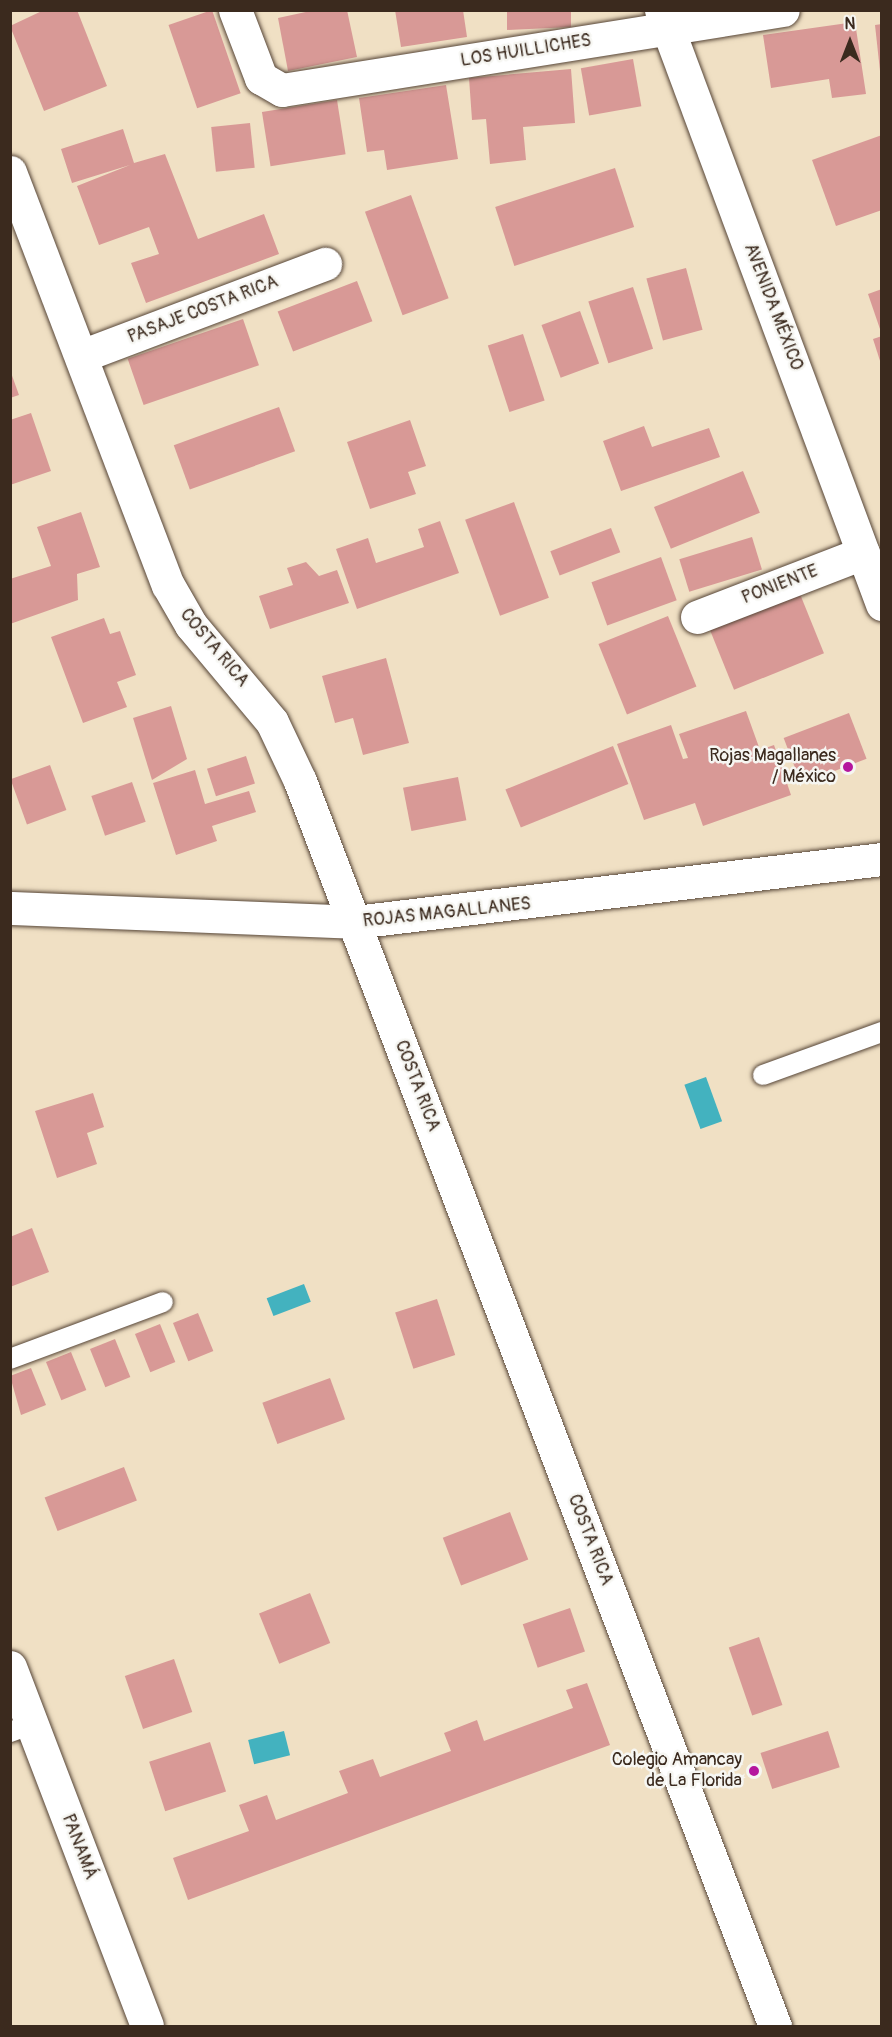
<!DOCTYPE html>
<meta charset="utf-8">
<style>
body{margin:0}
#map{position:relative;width:892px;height:2037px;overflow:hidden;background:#f0e0c4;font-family:Pangolin,sans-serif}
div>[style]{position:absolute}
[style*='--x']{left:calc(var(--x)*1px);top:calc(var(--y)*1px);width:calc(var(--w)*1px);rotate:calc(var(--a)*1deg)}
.water>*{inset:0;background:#43b2bf;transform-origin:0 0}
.building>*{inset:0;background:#d89996;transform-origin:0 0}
.roads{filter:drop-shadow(0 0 2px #564537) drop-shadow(0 0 2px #564537)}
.lane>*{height:20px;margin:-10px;padding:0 10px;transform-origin:10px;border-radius:10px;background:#fff}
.street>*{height:33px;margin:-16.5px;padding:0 16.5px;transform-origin:16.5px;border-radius:16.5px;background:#fff}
.secondary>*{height:33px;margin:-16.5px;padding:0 16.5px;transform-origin:16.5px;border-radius:16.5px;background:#fff}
.dots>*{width:16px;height:16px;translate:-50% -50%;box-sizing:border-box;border:3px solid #f6f6f2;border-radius:50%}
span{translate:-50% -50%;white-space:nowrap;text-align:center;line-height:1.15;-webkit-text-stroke:5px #f6f6f2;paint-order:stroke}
.street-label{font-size:18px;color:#3b2a1e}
.poi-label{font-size:18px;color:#3b2a1e}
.right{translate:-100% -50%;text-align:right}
.frame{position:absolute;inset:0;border:12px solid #3b2a1e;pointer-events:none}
.north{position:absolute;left:820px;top:12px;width:60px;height:60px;-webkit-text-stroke:4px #f6f6f2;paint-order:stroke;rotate:0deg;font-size:16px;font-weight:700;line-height:24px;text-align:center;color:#3b2a1e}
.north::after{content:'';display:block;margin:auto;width:21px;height:27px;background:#3b2a1e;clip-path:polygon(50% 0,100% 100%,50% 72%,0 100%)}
</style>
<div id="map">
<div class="water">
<div style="left:706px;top:1077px;width:47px;height:23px;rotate:70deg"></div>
<div style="left:304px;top:1284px;width:19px;height:40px;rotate:69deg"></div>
<div style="left:284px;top:1731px;width:25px;height:37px;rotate:76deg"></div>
</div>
<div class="building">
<div style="clip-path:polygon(44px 10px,77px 10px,107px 86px,44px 111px,10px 26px)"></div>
<div style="left:212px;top:10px;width:88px;height:46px;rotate:71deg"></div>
<div style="clip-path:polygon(315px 10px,347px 10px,357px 57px,288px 71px,278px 18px)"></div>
<div style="clip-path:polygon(395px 10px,463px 10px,467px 37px,401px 47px)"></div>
<div style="clip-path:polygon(507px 10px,571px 10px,571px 27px,507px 30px)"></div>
<div style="clip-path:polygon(855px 22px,866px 94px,832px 98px,829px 79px,771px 88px,763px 35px)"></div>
<div style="clip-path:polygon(882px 24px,882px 71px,880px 71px,875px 25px)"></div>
<div style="left:633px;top:59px;width:48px;height:53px;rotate:80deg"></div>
<div style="clip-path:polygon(571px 69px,575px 123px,523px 127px,526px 160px,490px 164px,486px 119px,472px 120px,469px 78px)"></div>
<div style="clip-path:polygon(446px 85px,458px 159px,387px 170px,384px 150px,367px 152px,359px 98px)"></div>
<div style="left:337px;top:100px;width:55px;height:76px;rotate:81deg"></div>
<div style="left:250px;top:123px;width:45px;height:39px;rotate:84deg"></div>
<div style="clip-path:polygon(123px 129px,134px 163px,165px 154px,198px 239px,264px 214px,279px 254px,146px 303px,131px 263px,159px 254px,149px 227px,99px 245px,77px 186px,130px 165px,72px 183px,61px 149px)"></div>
<div style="clip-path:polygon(882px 135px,882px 210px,836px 226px,812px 160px)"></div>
<div style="left:615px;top:168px;width:62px;height:126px;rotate:72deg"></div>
<div style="left:411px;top:195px;width:110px;height:49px;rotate:70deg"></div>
<div style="left:686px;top:268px;width:64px;height:41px;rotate:75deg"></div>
<div style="left:357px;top:281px;width:43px;height:85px;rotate:69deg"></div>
<div style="left:633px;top:287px;width:65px;height:47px;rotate:72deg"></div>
<div style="clip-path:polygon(882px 289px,882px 332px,881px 332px,868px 294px)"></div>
<div style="left:580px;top:311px;width:56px;height:41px;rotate:70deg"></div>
<div style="left:243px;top:319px;width:49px;height:122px;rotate:71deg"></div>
<div style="left:523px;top:334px;width:70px;height:37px;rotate:72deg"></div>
<div style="clip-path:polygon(882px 336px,882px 364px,881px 364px,873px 339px)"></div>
<div style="clip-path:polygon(10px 370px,19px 395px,10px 398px)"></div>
<div style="left:279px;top:407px;width:47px;height:112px;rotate:70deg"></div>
<div style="clip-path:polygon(31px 413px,51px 471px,10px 485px,10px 420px)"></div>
<div style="clip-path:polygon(410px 420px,426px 466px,408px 472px,416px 494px,370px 509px,347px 442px)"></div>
<div style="clip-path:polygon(644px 426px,652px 447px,709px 428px,720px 457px,621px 491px,603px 441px)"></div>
<div style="left:743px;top:471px;width:45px;height:96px;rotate:68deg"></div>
<div style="left:514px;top:502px;width:102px;height:52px;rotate:70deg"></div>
<div style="clip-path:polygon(81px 512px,100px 567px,77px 574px,78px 600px,10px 624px,10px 579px,51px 566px,37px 527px)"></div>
<div style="clip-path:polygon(440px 521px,459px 573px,357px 609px,336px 549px,368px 538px,376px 563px,424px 547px,418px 529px)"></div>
<div style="left:611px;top:528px;width:26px;height:65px;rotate:69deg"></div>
<div style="left:752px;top:537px;width:34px;height:76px;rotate:73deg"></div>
<div style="left:661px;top:557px;width:46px;height:74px;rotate:70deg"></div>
<div style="clip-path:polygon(306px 562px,319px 576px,337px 570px,349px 603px,270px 629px,259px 596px,293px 585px,287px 568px)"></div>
<div style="left:800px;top:594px;width:64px;height:97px;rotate:68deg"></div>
<div style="left:668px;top:616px;width:76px;height:75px;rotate:68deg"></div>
<div style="clip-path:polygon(104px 618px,110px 634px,120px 631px,136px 675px,117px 682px,127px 707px,83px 723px,51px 637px)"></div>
<div style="clip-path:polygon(386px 658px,409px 743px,363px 755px,353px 718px,335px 723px,322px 676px)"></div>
<div style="clip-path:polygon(171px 706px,187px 759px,152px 780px,133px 718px)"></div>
<div style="clip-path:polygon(746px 711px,760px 750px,774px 745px,791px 795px,703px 826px,695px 803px,644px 820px,617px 744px,671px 725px,683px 759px,688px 758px,679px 734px)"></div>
<div style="left:849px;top:713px;width:49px;height:70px;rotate:69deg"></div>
<div style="left:613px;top:746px;width:41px;height:116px;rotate:68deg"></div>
<div style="left:246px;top:756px;width:29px;height:41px;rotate:72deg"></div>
<div style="left:50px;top:765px;width:48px;height:42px;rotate:70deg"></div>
<div style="clip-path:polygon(195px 770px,205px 804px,249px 791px,256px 812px,212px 826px,217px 841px,176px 855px,153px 783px)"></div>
<div style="left:458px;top:777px;width:44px;height:56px;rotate:79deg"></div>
<div style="left:132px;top:782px;width:42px;height:43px;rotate:71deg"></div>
<div style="clip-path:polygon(93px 1093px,104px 1127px,87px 1133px,97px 1164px,57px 1178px,35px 1111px)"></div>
<div style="clip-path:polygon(32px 1228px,49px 1272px,10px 1287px,10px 1237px)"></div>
<div style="left:437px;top:1299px;width:59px;height:44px;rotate:72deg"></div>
<div style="left:198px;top:1313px;width:41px;height:27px;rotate:68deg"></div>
<div style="left:160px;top:1324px;width:41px;height:27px;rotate:68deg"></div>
<div style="left:115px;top:1339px;width:41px;height:27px;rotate:68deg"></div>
<div style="left:71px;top:1352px;width:41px;height:27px;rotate:68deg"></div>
<div style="clip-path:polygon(31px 1368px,46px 1405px,21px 1415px,10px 1376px)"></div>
<div style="left:330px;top:1378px;width:44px;height:72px;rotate:70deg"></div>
<div style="left:124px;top:1467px;width:36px;height:85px;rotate:69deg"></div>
<div style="left:510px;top:1512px;width:51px;height:72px;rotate:69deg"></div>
<div style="left:310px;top:1593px;width:54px;height:55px;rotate:68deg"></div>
<div style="left:570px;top:1608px;width:46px;height:50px;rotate:71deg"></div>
<div style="left:759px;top:1637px;width:72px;height:32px;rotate:71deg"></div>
<div style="left:174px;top:1659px;width:56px;height:52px;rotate:71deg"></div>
<div style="clip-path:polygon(587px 1683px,610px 1745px,188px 1900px,173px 1858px,249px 1831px,239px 1805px,267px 1795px,276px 1820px,348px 1793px,339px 1771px,373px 1759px,380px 1777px,451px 1751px,444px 1733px,477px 1720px,484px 1741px,573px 1708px,566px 1690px)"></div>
<div style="left:828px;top:1731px;width:38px;height:71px;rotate:72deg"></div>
<div style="left:210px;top:1742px;width:52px;height:64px;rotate:72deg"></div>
</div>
<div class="roads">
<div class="lane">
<div style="--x:763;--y:1075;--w:127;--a:-19.9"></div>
<div style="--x:10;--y:1359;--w:163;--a:-20.4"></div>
<div style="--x:10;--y:1732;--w:23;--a:-20"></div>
</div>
<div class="street">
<div style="--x:235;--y:10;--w:73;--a:69.1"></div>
<div style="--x:261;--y:78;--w:24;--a:30"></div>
<div style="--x:282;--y:90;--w:507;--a:-9.07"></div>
<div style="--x:10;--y:172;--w:442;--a:69.1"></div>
<div style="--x:168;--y:585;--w:46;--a:60.1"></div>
<div style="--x:191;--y:625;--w:126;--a:50.1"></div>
<div style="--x:272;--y:722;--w:65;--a:64.6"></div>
<div style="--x:300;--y:781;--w:1333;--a:69.12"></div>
<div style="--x:81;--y:356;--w:261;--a:-20.7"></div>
<div style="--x:697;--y:617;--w:178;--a:-21.1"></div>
<div style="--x:10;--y:1667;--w:384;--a:69.1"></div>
</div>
<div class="secondary">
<div style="--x:661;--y:10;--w:634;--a:69.59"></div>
<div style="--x:10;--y:908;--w:345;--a:2.3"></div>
<div style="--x:355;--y:922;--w:531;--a:-6.82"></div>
</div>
</div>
<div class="dots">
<div style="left:848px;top:767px;background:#b5179e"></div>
<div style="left:754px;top:1771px;background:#b5179e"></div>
</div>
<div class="street-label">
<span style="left:526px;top:51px;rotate:-9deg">LOS HUILLICHES</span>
<span style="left:773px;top:307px;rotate:69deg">AVENIDA MÉXICO</span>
<span style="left:203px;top:310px;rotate:-21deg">PASAJE COSTA RICA</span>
<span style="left:780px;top:585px;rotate:-21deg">PONIENTE</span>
<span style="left:214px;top:648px;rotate:50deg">COSTA RICA</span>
<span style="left:447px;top:913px;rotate:-6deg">ROJAS MAGALLANES</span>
<span style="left:417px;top:1086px;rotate:69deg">COSTA RICA</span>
<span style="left:590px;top:1540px;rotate:69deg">COSTA RICA</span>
<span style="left:79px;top:1847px;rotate:69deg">PANAMÁ</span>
</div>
<div class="poi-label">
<span class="right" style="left:836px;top:767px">Rojas Magallanes<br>/ México</span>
<span class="right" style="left:742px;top:1771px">Colegio Amancay<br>de La Florida</span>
</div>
<div class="frame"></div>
<div class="north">N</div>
</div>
